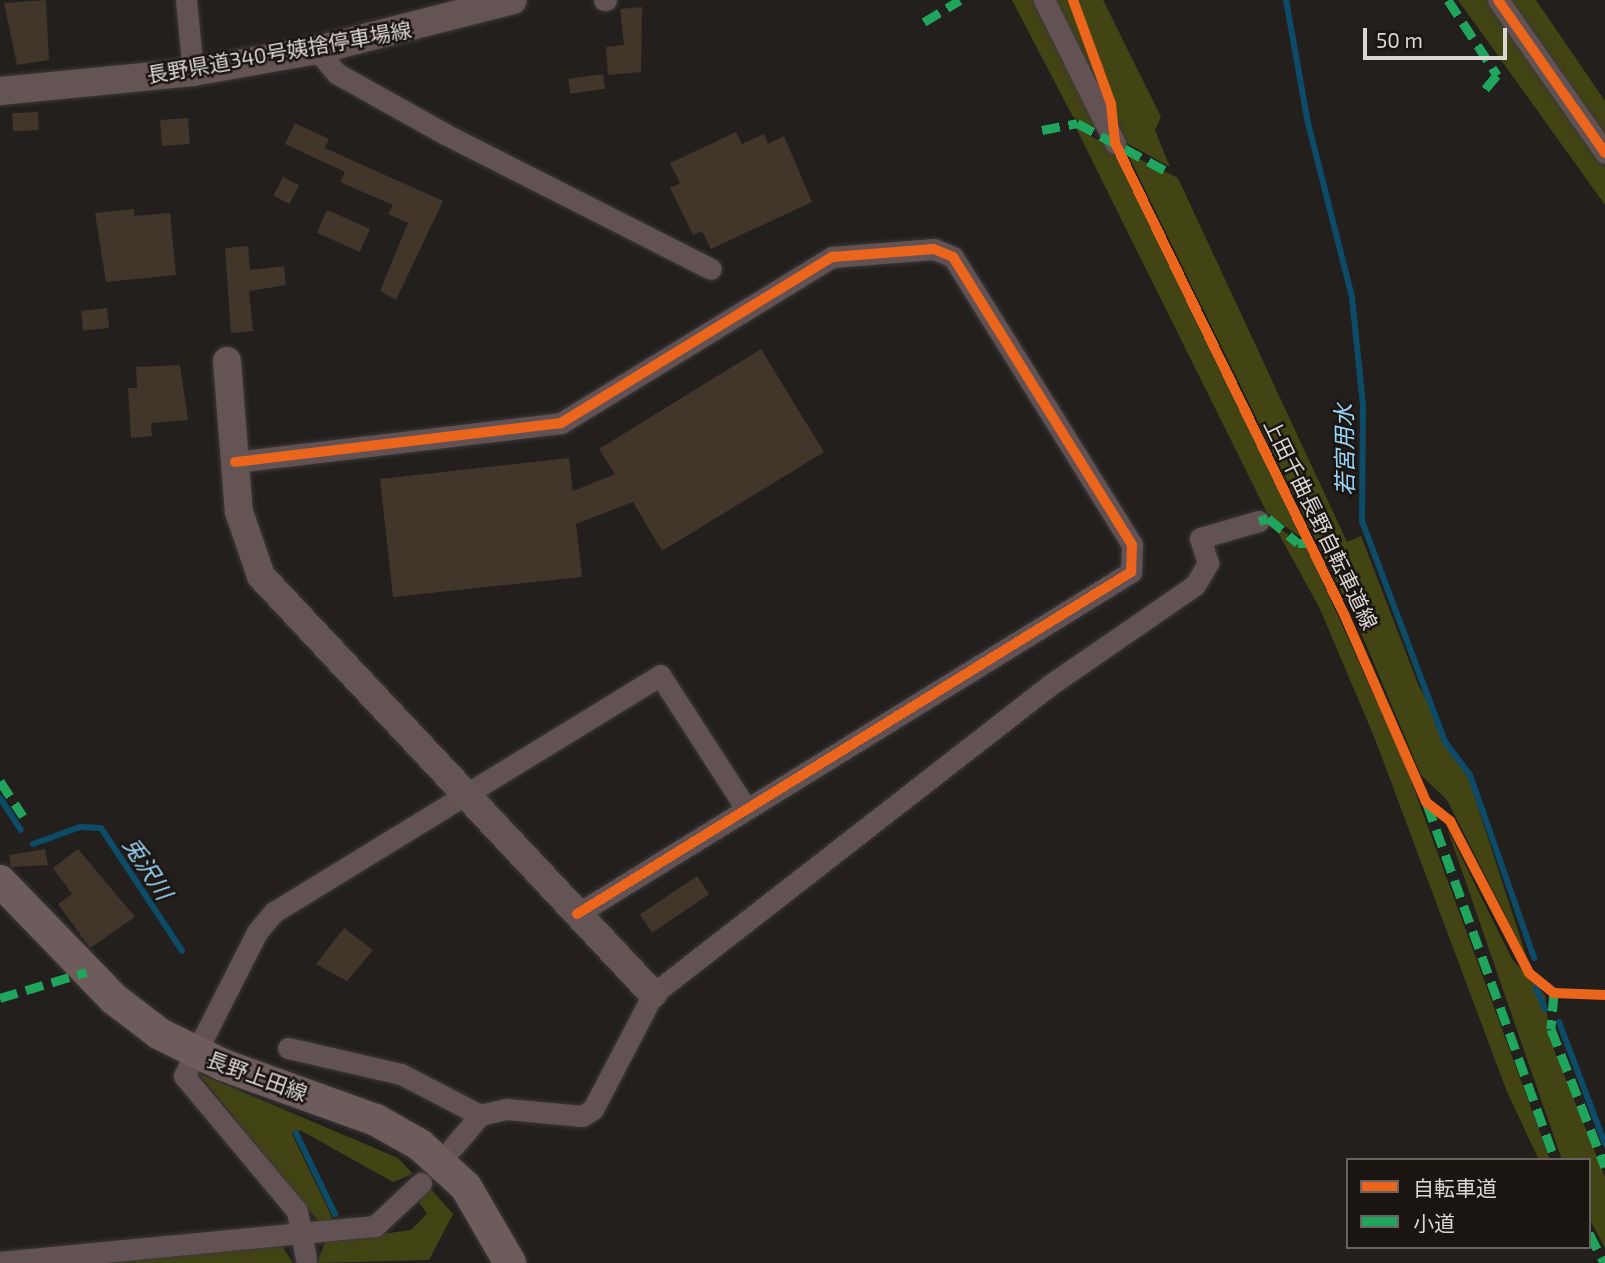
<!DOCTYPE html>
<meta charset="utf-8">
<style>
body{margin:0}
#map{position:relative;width:1605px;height:1263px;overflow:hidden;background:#221f1d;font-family:"Exo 2","Noto Sans JP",sans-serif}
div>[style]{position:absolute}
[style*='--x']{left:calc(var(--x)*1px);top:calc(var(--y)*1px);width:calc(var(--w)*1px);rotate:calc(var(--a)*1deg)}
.green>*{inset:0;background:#434413}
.stream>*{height:6px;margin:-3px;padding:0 3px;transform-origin:3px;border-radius:3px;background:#0d4c69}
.building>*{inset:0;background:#42362a;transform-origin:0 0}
.roads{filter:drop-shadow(0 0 2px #3b3938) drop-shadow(0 0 2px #3b3938)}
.street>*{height:21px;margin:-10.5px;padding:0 10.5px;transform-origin:10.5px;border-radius:10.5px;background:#635253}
.secondary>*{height:28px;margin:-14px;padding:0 14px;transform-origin:14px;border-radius:14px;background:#655454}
.primary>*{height:32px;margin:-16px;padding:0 16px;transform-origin:16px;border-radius:16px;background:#6e5b5c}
.quiet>*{height:9px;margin-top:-4.5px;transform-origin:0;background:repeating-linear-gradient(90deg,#20a55d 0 18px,transparent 0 27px)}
.cycleway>*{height:10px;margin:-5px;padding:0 5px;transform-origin:5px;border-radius:5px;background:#eb651d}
span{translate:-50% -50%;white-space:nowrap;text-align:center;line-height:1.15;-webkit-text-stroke:5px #1b1512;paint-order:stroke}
.street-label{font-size:21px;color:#dbd7d5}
.water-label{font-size:23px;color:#99d6fa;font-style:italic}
.legend{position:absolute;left:1346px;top:1158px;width:245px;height:91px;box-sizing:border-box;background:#1b1512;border:2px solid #686360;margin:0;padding:9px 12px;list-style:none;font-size:21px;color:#dbd7d5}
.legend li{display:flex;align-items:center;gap:14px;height:35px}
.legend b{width:35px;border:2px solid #686360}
.scale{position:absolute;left:1363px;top:28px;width:144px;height:32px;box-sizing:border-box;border:4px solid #dbd7d5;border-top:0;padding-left:9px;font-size:21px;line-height:24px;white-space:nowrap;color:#dbd7d5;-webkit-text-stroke:5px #1b1512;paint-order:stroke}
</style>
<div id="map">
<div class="green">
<div style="clip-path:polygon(1012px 0,1037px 0,1104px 132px,1073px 117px)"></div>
<div style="clip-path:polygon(1055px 0,1069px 0,1105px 97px,1102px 97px)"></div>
<div style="clip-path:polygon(1078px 0,1103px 0,1161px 117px,1155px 130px,1170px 167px,1125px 142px)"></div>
<div style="clip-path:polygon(1458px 0,1488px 0,1605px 167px,1605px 205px)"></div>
<div style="clip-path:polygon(1508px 0,1536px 0,1605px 101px,1605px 136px)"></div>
<div style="clip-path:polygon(1076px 128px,1115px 149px,1303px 539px,1267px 513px)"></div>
<div style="clip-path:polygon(1127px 153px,1178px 178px,1347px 542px,1361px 536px,1418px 684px,1469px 780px,1527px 958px,1447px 800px,1421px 775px,1359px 628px)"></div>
<div style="clip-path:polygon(1274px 525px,1307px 547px,1406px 767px,1550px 1160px,1539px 1160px,1507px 1092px,1375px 739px,1320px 609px)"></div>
<div style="clip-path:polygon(1447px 828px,1512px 959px,1545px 995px,1550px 1040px,1605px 1177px,1605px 1248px,1589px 1218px,1589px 1160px,1562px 1160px)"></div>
<div style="clip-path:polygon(198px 1073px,398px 1158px,413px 1174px,393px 1182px,300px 1130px,292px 1134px,331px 1215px,333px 1222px,319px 1222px)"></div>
<div style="clip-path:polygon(429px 1187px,453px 1214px,429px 1260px,317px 1263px,325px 1242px,411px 1230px,427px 1214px,417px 1200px)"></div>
<div style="clip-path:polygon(282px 1246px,293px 1263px,71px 1263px)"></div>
</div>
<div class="stream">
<div style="--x:1286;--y:0;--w:125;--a:79.9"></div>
<div style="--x:1308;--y:123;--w:179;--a:75.8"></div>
<div style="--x:1352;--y:297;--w:110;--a:84.2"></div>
<div style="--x:1363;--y:406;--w:115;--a:90.5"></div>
<div style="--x:1362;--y:521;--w:236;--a:69.4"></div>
<div style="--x:1445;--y:742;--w:41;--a:52.9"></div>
<div style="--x:1470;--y:775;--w:194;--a:70.7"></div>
<div style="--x:0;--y:798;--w:38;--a:57"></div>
<div style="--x:33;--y:844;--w:50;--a:-19.9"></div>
<div style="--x:80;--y:827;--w:21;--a:3"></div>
<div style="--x:101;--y:828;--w:147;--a:56.6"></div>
<div style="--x:1536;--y:988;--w:23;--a:67"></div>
<div style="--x:1559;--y:1022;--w:130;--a:69.3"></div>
<div style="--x:296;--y:1133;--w:90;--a:64.3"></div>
</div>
<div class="building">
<div style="clip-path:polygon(46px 0,49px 60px,17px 65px,4px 3px)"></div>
<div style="clip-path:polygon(642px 7px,641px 72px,608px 75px,606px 47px,624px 45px,620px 9px)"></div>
<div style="left:603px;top:74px;width:15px;height:35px;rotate:82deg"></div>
<div style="left:38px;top:112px;width:18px;height:26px;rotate:87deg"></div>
<div style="left:188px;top:118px;width:26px;height:28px;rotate:86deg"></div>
<div style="clip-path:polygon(295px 123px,329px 139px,325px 148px,443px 201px,396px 300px,380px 291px,408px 223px,388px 214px,393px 205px,340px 182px,345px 172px,285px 144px)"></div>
<div style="clip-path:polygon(736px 132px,742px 144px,764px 134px,768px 144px,784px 136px,812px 202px,711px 249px,702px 231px,693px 235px,670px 188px,680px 183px,670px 163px)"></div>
<div style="left:283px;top:177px;width:18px;height:21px;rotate:27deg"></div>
<div style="clip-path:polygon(134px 209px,134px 216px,170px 213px,176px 275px,106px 282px,95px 213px)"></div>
<div style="left:327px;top:210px;width:47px;height:25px;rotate:24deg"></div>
<div style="clip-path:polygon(248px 246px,250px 270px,284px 266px,286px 285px,249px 291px,253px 331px,231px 333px,225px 248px)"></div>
<div style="left:107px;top:308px;width:20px;height:26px;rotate:84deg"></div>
<div style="clip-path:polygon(761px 349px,824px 452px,662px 551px,633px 502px,576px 524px,582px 577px,393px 597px,380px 479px,569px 458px,573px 491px,615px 474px,599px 449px)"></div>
<div style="clip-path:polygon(180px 365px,188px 420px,151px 423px,152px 436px,131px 438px,128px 388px,137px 388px,136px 367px)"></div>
<div style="clip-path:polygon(45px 849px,48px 865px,11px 867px,9px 855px)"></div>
<div style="clip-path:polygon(78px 849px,135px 917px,90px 948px,58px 904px,72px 894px,53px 868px)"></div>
<div style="left:697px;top:876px;width:22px;height:69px;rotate:56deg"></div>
<div style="clip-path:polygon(344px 928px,373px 950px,347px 981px,316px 964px)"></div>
</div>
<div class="roads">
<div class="street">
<div style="--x:186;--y:0;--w:72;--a:84.4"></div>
<div style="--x:604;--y:0;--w:2;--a:0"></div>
<div style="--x:1044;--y:0;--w:160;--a:63.6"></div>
<div style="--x:1498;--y:0;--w:187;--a:55"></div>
<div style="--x:317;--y:50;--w:30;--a:50"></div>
<div style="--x:336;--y:73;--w:125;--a:29.2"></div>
<div style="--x:445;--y:134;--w:298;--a:26.9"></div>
<div style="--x:235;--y:462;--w:328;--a:-6.8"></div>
<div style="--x:561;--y:423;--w:318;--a:-31.5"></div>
<div style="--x:832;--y:257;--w:102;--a:-4.5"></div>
<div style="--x:934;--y:249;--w:21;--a:23"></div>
<div style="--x:953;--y:257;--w:339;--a:58.1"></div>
<div style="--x:1132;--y:545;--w:27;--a:92"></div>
<div style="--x:1131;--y:572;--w:651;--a:148.31"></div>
<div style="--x:288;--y:1048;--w:116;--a:13"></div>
<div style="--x:401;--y:1074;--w:89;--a:27.4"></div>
<div style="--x:453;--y:1147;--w:42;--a:-49.8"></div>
<div style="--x:480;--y:1115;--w:28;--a:-13"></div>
<div style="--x:507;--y:1109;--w:75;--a:5.3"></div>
<div style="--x:582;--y:1116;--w:13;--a:-32"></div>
<div style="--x:593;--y:1109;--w:130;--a:-62.4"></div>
<div style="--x:653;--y:994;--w:503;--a:-37.89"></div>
<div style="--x:1050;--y:685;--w:176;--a:-34.6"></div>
<div style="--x:1195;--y:585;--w:26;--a:-59"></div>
<div style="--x:1208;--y:563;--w:26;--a:-108"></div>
<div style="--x:1200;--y:538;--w:61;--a:-16.1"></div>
<div style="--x:306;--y:1259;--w:49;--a:-100.6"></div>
<div style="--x:297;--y:1211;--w:176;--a:-129.9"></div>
<div style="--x:184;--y:1076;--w:161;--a:-63.1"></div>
<div style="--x:257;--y:932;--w:26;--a:-50"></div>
<div style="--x:274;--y:912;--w:453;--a:-31.5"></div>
<div style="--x:660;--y:675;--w:157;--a:57.2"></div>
<div style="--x:0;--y:1262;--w:377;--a:-5.5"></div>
<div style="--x:375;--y:1226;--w:63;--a:-43.1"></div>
</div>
<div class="secondary">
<div style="--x:0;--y:91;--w:194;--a:-5.6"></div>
<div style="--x:193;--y:72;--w:126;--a:-10.1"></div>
<div style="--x:317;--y:50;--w:202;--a:-14.3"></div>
<div style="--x:227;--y:361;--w:151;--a:85.5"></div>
<div style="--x:239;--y:512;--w:68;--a:71"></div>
<div style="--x:261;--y:576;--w:573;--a:46.84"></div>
</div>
<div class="primary">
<div style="--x:0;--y:881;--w:164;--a:46"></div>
<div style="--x:114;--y:999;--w:58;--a:37.3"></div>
<div style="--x:160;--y:1034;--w:70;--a:26.2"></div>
<div style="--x:223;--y:1065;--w:163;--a:19.8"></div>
<div style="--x:376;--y:1120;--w:51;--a:29.6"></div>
<div style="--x:420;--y:1145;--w:62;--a:42.4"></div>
<div style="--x:466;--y:1187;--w:88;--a:59.9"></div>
</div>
</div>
<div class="quiet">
<div style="--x:1448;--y:0;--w:90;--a:56.8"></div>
<div style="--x:1497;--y:75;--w:23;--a:130"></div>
<div style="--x:924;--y:22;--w:42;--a:-31.4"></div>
<div style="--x:1042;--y:130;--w:36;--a:-11"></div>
<div style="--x:1077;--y:123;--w:106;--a:28.3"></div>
<div style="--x:1259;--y:521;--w:9;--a:-18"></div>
<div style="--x:1268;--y:518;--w:39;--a:40"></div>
<div style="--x:1298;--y:543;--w:12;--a:0"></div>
<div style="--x:0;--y:781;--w:42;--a:56.7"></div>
<div style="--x:1427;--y:804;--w:378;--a:70.2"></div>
<div style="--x:1554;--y:993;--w:36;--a:95"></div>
<div style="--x:1551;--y:1029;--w:148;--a:68.6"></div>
<div style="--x:0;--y:998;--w:90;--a:-16.8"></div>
<div style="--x:1589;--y:1233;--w:34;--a:63"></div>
</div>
<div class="cycleway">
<div style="--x:1073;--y:0;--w:111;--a:69.9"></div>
<div style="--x:1111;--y:104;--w:39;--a:84"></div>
<div style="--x:1115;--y:143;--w:524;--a:64.07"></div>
<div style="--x:1344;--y:614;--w:205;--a:66.4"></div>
<div style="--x:1426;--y:802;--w:31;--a:38"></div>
<div style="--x:1450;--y:821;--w:171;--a:62.5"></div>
<div style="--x:1529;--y:973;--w:32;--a:39"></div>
<div style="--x:1554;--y:993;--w:51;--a:2.2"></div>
<div style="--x:1498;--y:0;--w:187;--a:55"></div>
<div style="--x:235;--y:462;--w:328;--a:-6.8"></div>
<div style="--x:561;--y:423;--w:318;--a:-31.5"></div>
<div style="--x:832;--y:257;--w:102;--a:-4.5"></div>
<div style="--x:934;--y:249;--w:21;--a:23"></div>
<div style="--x:953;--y:257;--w:339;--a:58.1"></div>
<div style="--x:1132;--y:545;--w:27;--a:92"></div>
<div style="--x:1131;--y:572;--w:651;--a:148.31"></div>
</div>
<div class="street-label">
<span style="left:279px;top:52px;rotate:-10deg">長野県道340号姨捨停車場線</span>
<span style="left:1321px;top:524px;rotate:64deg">上田千曲長野自転車道線</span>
<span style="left:257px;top:1076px;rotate:20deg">長野上田線</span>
</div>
<div class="water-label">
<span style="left:1344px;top:450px;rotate:-91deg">若宮用水</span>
<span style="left:148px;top:868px;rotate:57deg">兎沢川</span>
</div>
<ul class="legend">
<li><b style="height:9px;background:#eb651d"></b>自転車道</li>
<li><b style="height:9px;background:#20a55d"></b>小道</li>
</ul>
<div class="scale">50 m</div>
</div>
